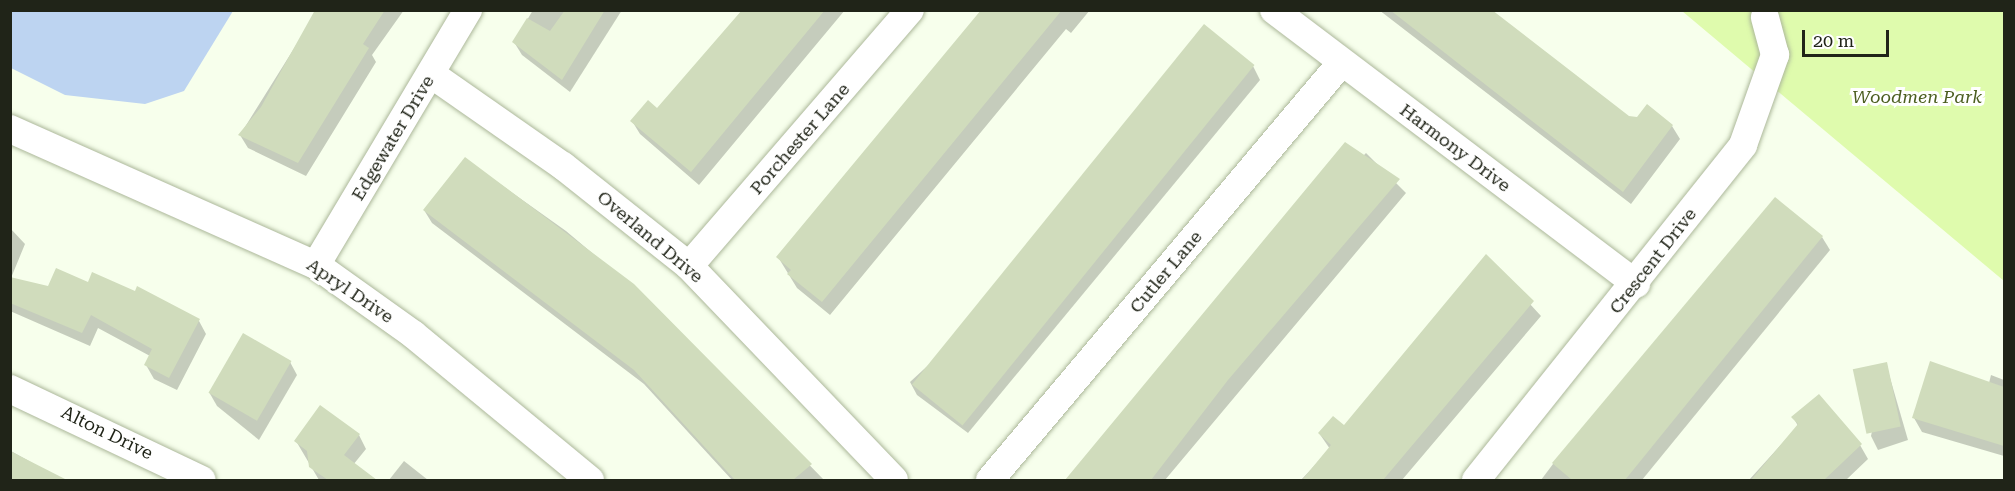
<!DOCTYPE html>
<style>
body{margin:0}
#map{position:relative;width:2015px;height:491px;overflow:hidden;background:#f7ffec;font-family:"Roboto Serif",serif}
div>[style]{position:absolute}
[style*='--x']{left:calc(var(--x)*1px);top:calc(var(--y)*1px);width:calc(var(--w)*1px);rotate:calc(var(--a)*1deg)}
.green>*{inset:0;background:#dffbad}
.water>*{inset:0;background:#bdd4f1}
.shadow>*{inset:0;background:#0003}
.building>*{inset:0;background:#d0dcbc;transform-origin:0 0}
.roads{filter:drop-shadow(0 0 2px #acb89a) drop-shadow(0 0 2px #acb89a)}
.minor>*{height:28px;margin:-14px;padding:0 14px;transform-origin:14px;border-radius:14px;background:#fff}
span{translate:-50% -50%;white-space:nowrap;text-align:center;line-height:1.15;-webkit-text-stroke:6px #fff;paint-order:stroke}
.park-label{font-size:18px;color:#4b5e20;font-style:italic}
.street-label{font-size:18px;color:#202418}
.frame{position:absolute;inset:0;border:12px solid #202418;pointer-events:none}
.scale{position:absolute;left:1802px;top:30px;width:87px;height:27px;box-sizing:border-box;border:3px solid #202418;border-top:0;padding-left:8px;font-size:18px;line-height:21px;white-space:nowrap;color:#202418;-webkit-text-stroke:4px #fff;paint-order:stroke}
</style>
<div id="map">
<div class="green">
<div style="clip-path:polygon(1682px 11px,2004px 11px,2004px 281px)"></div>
</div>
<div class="water">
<div style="clip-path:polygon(10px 11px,11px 10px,233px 11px,184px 91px,145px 104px,65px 95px,11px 68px)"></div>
</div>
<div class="shadow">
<div style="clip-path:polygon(318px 10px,404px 10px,372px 55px,376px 62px,306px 176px,248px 148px,240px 135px)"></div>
<div style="clip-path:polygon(533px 10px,622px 10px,570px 92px,522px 55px,514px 42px)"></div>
<div style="clip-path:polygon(743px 10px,845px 10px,699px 185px,640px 134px,632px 121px,658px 111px)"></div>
<div style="clip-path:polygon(983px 10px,1090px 10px,1071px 33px,1066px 29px,830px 315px,797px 288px,778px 257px)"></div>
<div style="clip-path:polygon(1379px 10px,1490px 10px,1628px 117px,1672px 126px,1680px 139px,1631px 204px)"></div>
<div style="clip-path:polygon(1253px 66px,1260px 80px,968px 433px,917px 395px,910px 382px)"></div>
<div style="clip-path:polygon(1345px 144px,1361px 158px,1366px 153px,1406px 193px,1165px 480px,1067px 480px)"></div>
<div style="clip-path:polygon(465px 159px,566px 231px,654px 305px,824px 480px,732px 480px,644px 384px,432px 223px,424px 210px)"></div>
<div style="clip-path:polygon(10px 228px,25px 244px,11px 278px,49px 288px,89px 284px,199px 321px,206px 334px,177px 390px,154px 379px,146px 365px,150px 356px,98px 328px,90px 346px,10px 311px)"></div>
<div style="clip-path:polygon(1822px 237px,1830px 250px,1642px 480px,1541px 480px,1553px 464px)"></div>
<div style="clip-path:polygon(1486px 256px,1541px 316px,1402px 480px,1301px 480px,1330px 449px,1319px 433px,1344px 427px)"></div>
<div style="clip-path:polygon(290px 362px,297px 375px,259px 440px,217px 406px,209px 392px)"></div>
<div style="clip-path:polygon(1886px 364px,1908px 440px,1878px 450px,1871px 436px)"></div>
<div style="clip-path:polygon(1991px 375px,2004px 380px,2004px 456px,1922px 432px,1914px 418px,1989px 383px)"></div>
<div style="clip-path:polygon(1793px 417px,1860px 445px,1868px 459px,1846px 480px,1749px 480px,1798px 426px)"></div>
<div style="clip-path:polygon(359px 435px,366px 449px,353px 465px,359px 476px,355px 480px,319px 480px,296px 441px)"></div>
<div style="clip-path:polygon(11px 451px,63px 480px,10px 480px)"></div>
<div style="clip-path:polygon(404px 461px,428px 480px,389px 480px)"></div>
</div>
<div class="building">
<div style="clip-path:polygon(315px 10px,385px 10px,363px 44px,369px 48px,298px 163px,238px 135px,261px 107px)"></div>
<div style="clip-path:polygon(565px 10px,605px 10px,562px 80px,512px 42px,527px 18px,550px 31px)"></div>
<div style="clip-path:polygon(742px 10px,825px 10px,691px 172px,630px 121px,648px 100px,657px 108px)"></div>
<div style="clip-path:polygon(981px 10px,1062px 10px,822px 302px,787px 274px,791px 270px,776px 257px)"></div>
<div style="clip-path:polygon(1390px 10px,1492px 10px,1629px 116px,1637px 117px,1647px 104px,1673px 125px,1623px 192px)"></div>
<div style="left:1204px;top:24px;width:65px;height:464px;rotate:39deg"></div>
<div style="clip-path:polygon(1345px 142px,1400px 179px,1228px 380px,1151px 480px,1065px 480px)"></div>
<div style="clip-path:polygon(465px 157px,634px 284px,812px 464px,793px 480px,735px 480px,634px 370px,423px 210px)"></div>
<div style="clip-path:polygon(1775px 197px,1823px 236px,1625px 480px,1572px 480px,1552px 463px)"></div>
<div style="clip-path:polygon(1486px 254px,1534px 301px,1383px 480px,1302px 480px,1331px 445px,1318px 433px,1333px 416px,1344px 425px)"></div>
<div style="clip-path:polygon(56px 268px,88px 282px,92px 272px,135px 291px,137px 286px,200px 319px,169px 378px,144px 365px,152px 349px,91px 315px,82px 333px,10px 303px,10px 277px,48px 286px)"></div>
<div style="left:243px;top:333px;width:56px;height:69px;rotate:30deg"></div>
<div style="clip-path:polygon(1930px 361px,2004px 387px,2004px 446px,1912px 418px)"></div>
<div style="left:1887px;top:362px;width:66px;height:35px;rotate:78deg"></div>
<div style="clip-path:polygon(1819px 394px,1862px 444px,1824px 480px,1751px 480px,1798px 424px,1791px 417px)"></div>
<div style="clip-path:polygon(320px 405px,360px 434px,344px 455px,377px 480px,328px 480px,309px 467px,307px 451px,294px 441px)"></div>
<div style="clip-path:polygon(10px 451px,67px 480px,10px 480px)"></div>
</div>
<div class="roads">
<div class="minor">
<div style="--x:1274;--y:10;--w:454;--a:37.1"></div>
<div style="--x:431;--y:74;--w:161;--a:34.9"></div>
<div style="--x:563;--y:166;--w:161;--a:38.4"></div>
<div style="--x:689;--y:266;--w:296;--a:46.2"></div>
<div style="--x:10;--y:129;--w:335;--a:24"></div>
<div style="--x:316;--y:265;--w:120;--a:35.5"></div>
<div style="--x:414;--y:335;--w:228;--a:39.5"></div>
<div style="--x:316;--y:265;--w:297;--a:-59.2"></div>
<div style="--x:689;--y:266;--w:338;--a:-49.2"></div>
<div style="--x:10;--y:389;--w:212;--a:25.4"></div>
<div style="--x:990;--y:480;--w:546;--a:-49.9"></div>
<div style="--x:1476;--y:480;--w:428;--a:-51.4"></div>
<div style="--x:1743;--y:145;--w:96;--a:-70.4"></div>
<div style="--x:1775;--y:55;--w:39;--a:-105"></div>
</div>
</div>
<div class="park-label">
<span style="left:1917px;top:97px">Woodmen Park</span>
</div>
<div class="street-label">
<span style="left:393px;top:138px;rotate:-59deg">Edgewater Drive</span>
<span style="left:800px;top:139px;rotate:-49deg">Porchester Lane</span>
<span style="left:1455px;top:148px;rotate:37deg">Harmony Drive</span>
<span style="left:650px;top:237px;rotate:40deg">Overland Drive</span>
<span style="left:1653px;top:261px;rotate:-52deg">Crescent Drive</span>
<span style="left:1166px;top:272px;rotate:-50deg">Cutler Lane</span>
<span style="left:350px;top:291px;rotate:34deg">Apryl Drive</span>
<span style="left:107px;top:433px;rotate:26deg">Alton Drive</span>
</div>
<div class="frame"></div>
<div class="scale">20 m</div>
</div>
